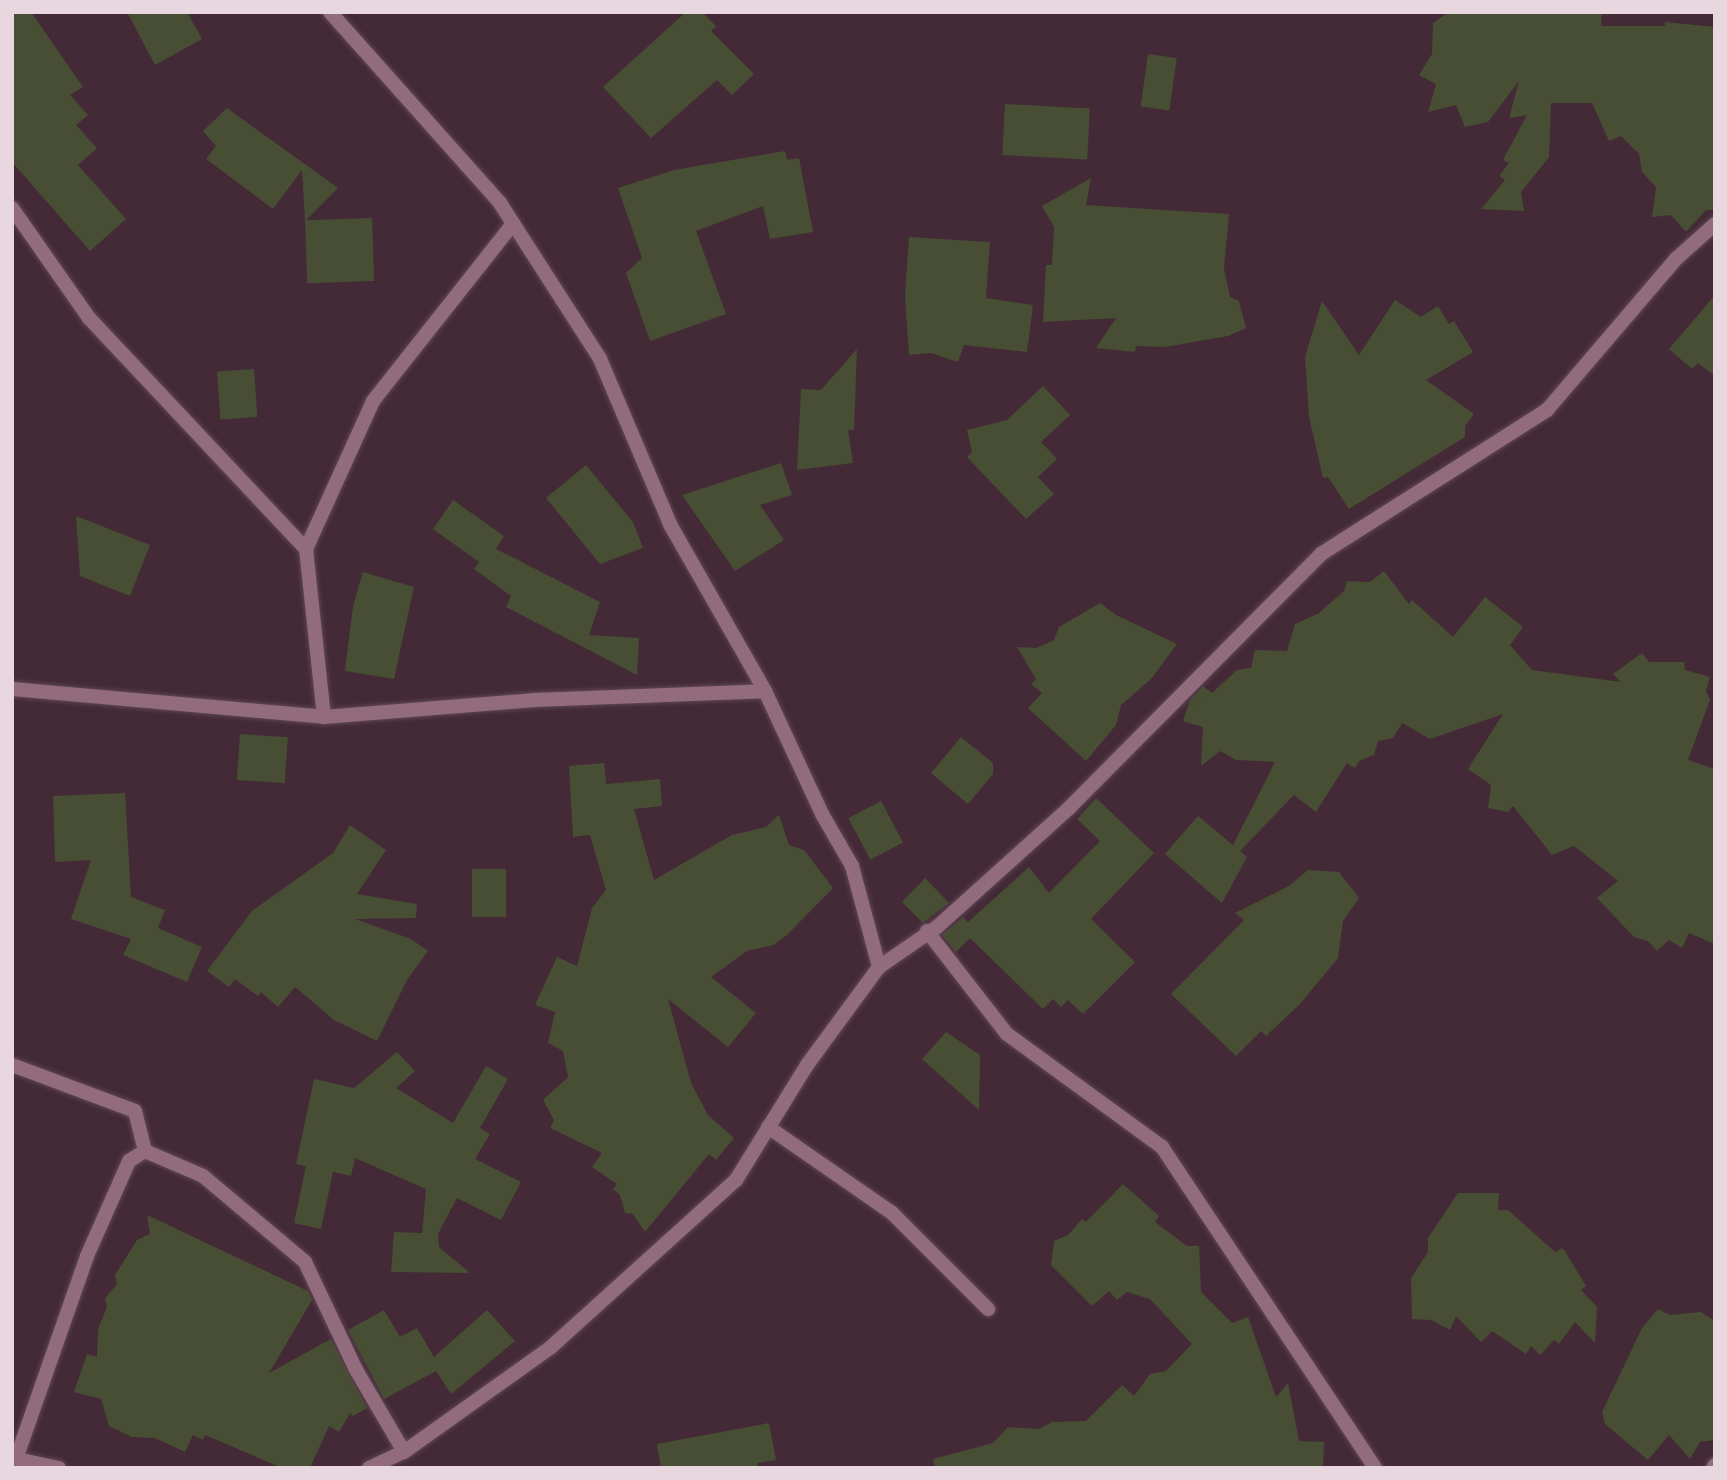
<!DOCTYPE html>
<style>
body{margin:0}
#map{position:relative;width:1727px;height:1480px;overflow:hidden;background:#442a37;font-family:"Source Sans 3",sans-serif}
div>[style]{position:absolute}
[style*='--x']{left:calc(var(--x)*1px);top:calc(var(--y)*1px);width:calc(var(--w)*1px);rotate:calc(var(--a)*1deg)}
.building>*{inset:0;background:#474e33;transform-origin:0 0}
.roads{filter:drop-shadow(0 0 2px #5e4652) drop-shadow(0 0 2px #5e4652)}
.minor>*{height:14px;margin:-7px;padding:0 7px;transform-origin:7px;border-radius:7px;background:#926c7d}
.tertiary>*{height:14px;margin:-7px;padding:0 7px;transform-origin:7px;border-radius:7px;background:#926c7d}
span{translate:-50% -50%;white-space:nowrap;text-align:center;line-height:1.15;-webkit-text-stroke:6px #3a212d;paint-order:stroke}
.frame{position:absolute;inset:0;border:14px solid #e8d7de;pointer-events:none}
</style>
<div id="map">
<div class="building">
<div style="clip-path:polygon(12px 12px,31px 12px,83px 87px,70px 95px,88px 115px,76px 125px,97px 148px,78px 165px,126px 219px,90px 251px,12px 162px)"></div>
<div style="clip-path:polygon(127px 12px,187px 12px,202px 39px,155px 65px)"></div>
<div style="clip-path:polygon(686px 12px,702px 12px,716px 26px,711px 31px,754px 74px,732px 95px,717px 80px,651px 138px,603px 87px)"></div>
<div style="clip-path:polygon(1449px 12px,1602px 12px,1601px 26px,1665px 26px,1665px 22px,1715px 27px,1715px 210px,1706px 210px,1686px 232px,1671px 215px,1652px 217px,1656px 187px,1642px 172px,1639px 154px,1621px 136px,1609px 141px,1592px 103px,1551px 103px,1549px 157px,1521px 192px,1524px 211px,1481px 209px,1505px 180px,1499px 176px,1509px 163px,1503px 160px,1527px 115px,1509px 118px,1519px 81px,1488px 122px,1465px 127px,1456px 105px,1428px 112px,1436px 84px,1419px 75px,1432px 54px,1433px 23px)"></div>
<div style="left:1148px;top:54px;width:29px;height:53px;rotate:8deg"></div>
<div style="left:1005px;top:104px;width:85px;height:51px;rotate:3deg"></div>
<div style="clip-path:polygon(227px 108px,338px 188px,305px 221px,302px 170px,273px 209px,206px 159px,216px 146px,203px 131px)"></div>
<div style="clip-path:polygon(785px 151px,787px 160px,799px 158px,813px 232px,770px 239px,763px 206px,696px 231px,726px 314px,650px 341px,626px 273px,642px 258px,618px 188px,674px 170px)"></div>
<div style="clip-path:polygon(1091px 178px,1086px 205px,1229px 214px,1224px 269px,1230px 297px,1239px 301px,1246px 328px,1228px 336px,1165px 347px,1136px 346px,1135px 352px,1096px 348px,1116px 318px,1043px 322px,1046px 265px,1052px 265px,1054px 227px,1042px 206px)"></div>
<div style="left:372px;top:218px;width:63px;height:67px;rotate:88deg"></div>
<div style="clip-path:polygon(909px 237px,990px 242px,986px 298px,1033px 305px,1027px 352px,964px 345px,958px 362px,931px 353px,909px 355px,905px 296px)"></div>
<div style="clip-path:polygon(1715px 295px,1715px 376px,1698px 363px,1692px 369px,1669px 349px)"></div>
<div style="clip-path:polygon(1395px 300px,1421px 317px,1438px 306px,1449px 324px,1454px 321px,1473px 352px,1426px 380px,1474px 414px,1465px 426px,1465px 437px,1349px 509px,1328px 477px,1323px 478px,1309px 417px,1305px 357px,1322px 301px,1359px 355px)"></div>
<div style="clip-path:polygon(857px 349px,854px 430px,848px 430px,853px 463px,797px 470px,801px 389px,821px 390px)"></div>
<div style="left:254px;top:369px;width:48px;height:37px;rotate:86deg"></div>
<div style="clip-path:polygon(1043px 386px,1070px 415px,1041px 442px,1057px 459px,1038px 477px,1054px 494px,1026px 519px,967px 457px,972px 452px,967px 430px,1007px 420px)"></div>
<div style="clip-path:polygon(781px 463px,792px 495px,760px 505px,784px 540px,735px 571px,682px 495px)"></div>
<div style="clip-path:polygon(586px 465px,633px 522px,643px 548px,600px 564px,546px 498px)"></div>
<div style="clip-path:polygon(453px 500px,504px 536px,496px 549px,600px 602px,589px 635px,639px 638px,637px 675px,506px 607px,511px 596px,474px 569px,479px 562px,433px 529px)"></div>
<div style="clip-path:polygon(76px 516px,150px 545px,130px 596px,80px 576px)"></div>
<div style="clip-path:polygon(1384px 571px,1409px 604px,1412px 600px,1453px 637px,1485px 597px,1523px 627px,1510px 645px,1532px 670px,1621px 682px,1613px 674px,1642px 653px,1649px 662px,1684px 662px,1685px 670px,1710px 677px,1706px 691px,1710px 700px,1688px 760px,1715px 769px,1715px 944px,1689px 933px,1682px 948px,1669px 940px,1657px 951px,1648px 941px,1634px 937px,1597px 898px,1618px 881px,1574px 846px,1552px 855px,1513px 806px,1508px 812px,1488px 808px,1491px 785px,1468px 769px,1503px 714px,1430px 739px,1402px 723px,1393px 738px,1378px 741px,1374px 755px,1359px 761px,1355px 768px,1347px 763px,1316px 812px,1294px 795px,1240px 851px,1247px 857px,1222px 903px,1165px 854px,1198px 816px,1233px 845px,1275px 762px,1236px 760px,1220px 751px,1201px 766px,1203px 727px,1183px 721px,1190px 700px,1203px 686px,1212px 693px,1237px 670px,1251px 668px,1255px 650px,1287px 651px,1295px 624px,1319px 613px,1344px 591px,1347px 581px,1370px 582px)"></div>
<div style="clip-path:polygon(363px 572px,414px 587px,394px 679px,345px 671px,353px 606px)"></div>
<div style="clip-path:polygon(1100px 603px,1116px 615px,1177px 644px,1151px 679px,1121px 705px,1116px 725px,1086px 761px,1028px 708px,1042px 693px,1031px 684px,1036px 679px,1017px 647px,1036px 648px,1054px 640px,1059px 627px)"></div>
<div style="left:240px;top:734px;width:48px;height:46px;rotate:4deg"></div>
<div style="clip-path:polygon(961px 737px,993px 763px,993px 774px,968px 804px,931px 773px)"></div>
<div style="clip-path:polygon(604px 763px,606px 784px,660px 779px,662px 806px,634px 809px,654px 880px,732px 835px,766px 827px,779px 815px,789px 845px,804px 850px,833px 888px,787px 935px,773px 945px,747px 951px,711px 977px,756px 1013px,728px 1047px,668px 999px,691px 1083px,708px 1115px,734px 1138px,716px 1160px,709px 1154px,645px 1232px,633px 1214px,625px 1213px,620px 1195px,613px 1189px,617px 1184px,592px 1167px,602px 1153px,550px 1128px,554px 1120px,543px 1100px,568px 1077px,563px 1051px,548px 1043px,555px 1012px,535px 1005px,557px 957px,577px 966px,592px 908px,606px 890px,590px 835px,573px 837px,569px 766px)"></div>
<div style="clip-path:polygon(125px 793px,131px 897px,165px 910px,158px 928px,202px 947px,187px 982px,123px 955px,131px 939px,71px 919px,91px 860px,55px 862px,53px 796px)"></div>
<div style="clip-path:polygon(1096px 798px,1154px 853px,1091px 919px,1135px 962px,1083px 1014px,1068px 1000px,1061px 1007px,1053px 999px,1043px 1009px,970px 938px,956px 952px,942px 935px,963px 917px,968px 922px,1029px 867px,1049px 893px,1100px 841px,1077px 819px)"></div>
<div style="left:881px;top:801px;width:47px;height:37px;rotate:62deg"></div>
<div style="clip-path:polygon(350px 825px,386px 850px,357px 894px,417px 904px,416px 918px,355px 919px,411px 939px,428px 951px,407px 980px,377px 1041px,334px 1020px,295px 987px,278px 1007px,261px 992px,258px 996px,235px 979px,229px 987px,207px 971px,252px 911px,333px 853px)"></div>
<div style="left:472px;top:869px;width:34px;height:48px"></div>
<div style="clip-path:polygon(1308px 870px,1339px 872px,1359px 898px,1343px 921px,1338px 958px,1299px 1005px,1266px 1036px,1261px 1031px,1236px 1056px,1171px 994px,1244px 920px,1235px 913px,1289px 886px)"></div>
<div style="clip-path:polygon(925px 878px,949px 903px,923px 923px,902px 902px)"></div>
<div style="clip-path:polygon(946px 1032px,980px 1055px,979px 1110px,922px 1059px)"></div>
<div style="clip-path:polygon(397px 1052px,415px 1071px,396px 1088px,453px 1123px,486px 1066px,508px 1079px,480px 1128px,490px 1134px,475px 1159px,521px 1182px,501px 1220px,457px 1198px,438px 1234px,439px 1247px,470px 1273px,391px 1272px,394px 1232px,422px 1233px,426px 1189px,355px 1158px,351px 1176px,333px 1172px,321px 1229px,294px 1223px,306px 1166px,296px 1164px,314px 1079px,354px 1088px)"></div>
<div style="clip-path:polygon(1123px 1184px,1159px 1216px,1155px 1222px,1187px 1246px,1199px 1246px,1201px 1292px,1232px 1323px,1248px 1317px,1276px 1397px,1288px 1383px,1299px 1441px,1324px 1442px,1323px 1468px,935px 1468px,933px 1459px,993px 1443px,1008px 1427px,1039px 1429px,1052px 1422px,1086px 1421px,1122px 1385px,1134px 1396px,1150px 1374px,1166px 1371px,1192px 1344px,1150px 1299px,1127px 1292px,1117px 1300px,1109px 1291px,1092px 1306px,1051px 1265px,1054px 1241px,1068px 1235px,1082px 1219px,1086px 1222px)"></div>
<div style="clip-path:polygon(1458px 1193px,1499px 1193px,1498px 1210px,1508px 1210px,1555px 1252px,1563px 1248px,1586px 1286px,1581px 1290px,1597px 1307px,1595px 1343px,1575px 1322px,1559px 1344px,1554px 1340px,1540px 1355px,1531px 1346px,1526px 1354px,1492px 1331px,1481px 1342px,1456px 1316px,1450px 1330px,1431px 1320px,1412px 1319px,1411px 1278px,1428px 1252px,1428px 1238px)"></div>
<div style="clip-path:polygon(147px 1215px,308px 1291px,312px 1300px,269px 1373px,331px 1339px,367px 1408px,353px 1416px,350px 1413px,339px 1432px,329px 1426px,310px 1468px,282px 1468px,205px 1435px,203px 1440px,193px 1435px,185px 1452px,155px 1438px,132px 1437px,109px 1426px,101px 1399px,74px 1392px,87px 1354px,97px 1357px,98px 1329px,107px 1307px,105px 1298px,117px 1284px,115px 1275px,137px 1240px,150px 1234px)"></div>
<div style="clip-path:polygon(1658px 1309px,1670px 1315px,1701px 1312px,1715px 1321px,1715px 1440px,1700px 1442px,1690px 1459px,1669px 1435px,1648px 1460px,1605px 1424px,1602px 1412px,1642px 1328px)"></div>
<div style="clip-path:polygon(384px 1310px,400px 1337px,417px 1328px,434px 1357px,487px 1310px,515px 1341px,451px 1394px,436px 1371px,384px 1399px,348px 1330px)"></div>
<div style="clip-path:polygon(769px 1423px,776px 1460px,758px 1463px,757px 1468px,661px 1468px,657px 1444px)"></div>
</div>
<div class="roads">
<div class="minor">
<div style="--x:330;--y:12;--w:256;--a:48.3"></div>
<div style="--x:500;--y:203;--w:185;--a:57.3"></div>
<div style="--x:600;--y:359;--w:181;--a:67"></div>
<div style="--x:671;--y:526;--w:190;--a:60.3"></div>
<div style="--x:765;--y:691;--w:136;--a:65.1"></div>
<div style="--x:822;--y:814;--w:60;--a:60"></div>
<div style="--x:852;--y:866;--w:105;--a:75"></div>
<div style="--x:12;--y:208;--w:134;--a:55"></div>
<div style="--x:89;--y:318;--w:317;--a:46.8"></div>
<div style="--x:12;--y:689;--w:313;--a:5.1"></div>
<div style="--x:324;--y:717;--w:211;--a:-4.6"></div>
<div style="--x:534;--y:700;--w:231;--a:-2.2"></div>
<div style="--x:324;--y:717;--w:169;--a:-96.1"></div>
<div style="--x:306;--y:549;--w:162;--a:-65.6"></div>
<div style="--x:373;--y:401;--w:226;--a:-51.7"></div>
<div style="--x:927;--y:931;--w:130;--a:52.2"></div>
<div style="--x:1007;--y:1034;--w:192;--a:36.1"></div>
<div style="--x:1162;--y:1147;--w:385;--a:56.4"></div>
<div style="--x:12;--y:1065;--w:131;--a:20.5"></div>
<div style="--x:135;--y:1111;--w:41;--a:76"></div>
<div style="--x:145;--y:1151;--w:63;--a:23.3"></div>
<div style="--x:203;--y:1176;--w:133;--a:40.1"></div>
<div style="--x:305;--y:1262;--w:117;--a:64.7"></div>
<div style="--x:355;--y:1368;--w:97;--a:59.7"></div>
<div style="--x:768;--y:1127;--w:151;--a:34.7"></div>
<div style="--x:892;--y:1213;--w:136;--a:45"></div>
<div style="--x:16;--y:1459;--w:215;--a:-70.7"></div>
<div style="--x:87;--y:1256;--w:104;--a:-66.1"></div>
<div style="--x:129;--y:1161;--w:19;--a:-32"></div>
<div style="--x:369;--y:1468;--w:38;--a:-25"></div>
<div style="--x:404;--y:1452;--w:181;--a:-35.5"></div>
<div style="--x:551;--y:1347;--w:249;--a:-42.1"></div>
<div style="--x:736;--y:1180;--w:135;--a:-58.3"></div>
<div style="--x:807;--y:1065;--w:122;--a:-53.7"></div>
<div style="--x:879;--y:967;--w:70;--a:-34.6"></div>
<div style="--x:937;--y:927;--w:178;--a:-42"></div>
<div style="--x:1069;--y:808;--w:358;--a:-45.2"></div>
<div style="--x:1321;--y:554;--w:268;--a:-32.5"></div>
<div style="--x:1547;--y:410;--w:200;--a:-49.5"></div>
<div style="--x:1677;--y:258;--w:51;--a:-41.8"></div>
<div style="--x:1713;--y:1468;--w:4;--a:-56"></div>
</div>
<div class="tertiary">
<div style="--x:12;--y:1458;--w:48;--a:12"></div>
</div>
</div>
<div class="frame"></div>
</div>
